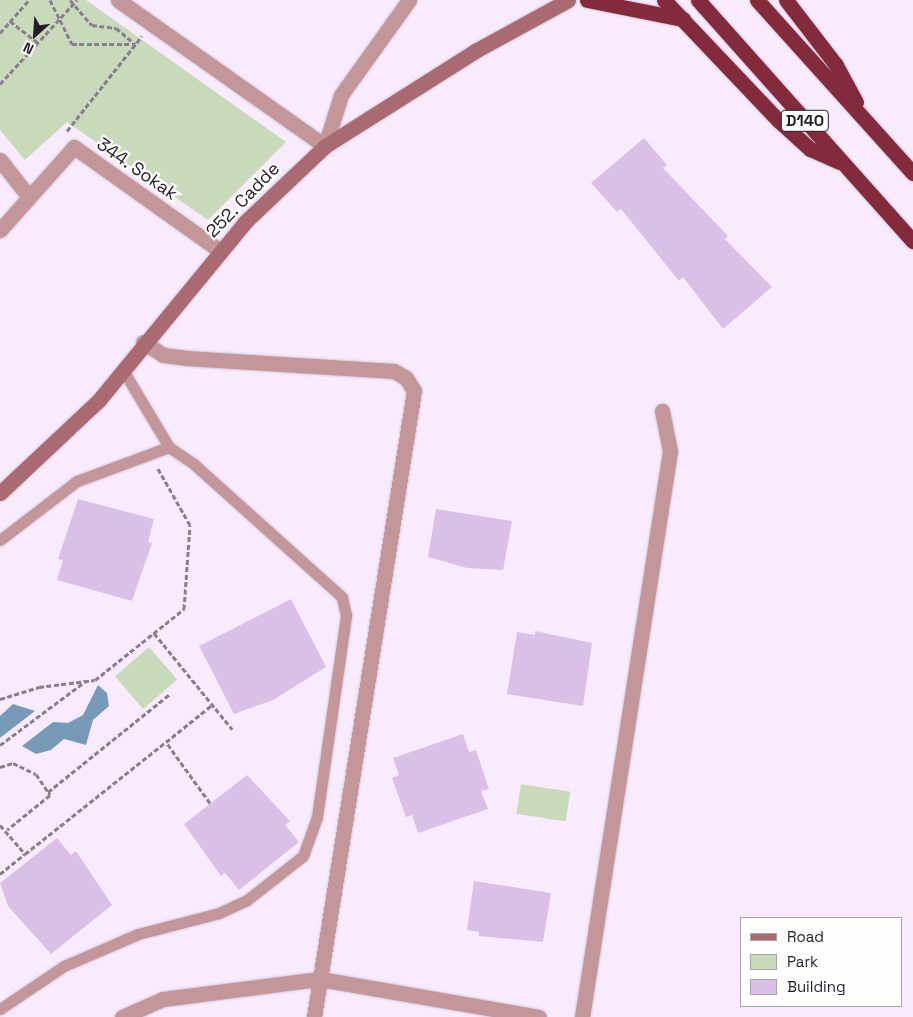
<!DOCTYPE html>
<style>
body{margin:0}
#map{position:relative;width:913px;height:1017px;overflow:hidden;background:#f8ebfe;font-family:"Space Grotesk",sans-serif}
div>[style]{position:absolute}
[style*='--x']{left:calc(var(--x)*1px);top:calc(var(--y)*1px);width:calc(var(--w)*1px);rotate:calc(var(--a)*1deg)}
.green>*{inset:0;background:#c9dabb;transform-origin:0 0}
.water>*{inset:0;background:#789ab9}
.building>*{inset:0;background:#dac0e7}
.path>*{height:3px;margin-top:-1.5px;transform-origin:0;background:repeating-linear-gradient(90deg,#887e8d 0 5px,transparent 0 7.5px)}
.roads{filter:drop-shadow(0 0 1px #d2c6d7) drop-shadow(0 0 1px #d2c6d7)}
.lane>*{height:11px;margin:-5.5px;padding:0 5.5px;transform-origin:5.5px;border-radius:5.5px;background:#c3969a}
.street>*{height:15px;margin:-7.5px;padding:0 7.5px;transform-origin:7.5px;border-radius:7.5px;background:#c3969a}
.secondary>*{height:15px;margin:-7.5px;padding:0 7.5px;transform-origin:7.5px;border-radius:7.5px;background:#a96a71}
.highway>*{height:15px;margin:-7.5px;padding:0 7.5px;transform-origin:7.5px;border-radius:7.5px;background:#832b3c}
span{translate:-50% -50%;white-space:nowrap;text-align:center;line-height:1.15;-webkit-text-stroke:4.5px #fefefe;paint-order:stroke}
.shield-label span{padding:1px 4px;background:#fefefe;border:1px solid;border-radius:4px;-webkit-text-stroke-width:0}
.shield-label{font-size:16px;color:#241d28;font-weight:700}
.street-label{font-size:18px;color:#241d28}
.legend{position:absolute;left:740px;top:917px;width:162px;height:90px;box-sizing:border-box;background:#fefefe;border:1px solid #a7a4a8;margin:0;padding:6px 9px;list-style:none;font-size:15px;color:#241d28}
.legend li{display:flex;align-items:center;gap:10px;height:25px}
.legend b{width:25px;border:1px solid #a7a4a8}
.north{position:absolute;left:10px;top:10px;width:50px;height:50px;-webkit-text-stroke:4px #fefefe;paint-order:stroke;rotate:206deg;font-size:14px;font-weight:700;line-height:20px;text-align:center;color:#241d28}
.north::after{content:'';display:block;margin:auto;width:18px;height:22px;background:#241d28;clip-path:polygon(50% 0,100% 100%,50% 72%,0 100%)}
</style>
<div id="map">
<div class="green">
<div style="clip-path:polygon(0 0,86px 0,286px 142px,208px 220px,67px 122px,25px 160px,0 130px)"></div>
<div style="left:149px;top:647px;width:43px;height:45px;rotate:49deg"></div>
<div style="left:521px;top:784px;width:50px;height:30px;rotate:9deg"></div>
</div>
<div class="water">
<div style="clip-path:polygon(98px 685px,107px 693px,109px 706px,93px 720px,86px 745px,64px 739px,51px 750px,36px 754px,22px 746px,53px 722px,68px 723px,83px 715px)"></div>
<div style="clip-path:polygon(13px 704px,35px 711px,0 738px,0 716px)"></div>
</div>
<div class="building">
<div style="clip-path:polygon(644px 138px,667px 165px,663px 168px,728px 236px,725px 239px,772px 287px,723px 329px,683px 277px,679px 281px,621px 209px,617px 212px,591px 183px)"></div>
<div style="clip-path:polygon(78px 499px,154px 519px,148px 542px,152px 543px,132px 601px,57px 580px,63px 560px,58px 559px)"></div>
<div style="clip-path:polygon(436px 509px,512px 521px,503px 570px,467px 568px,428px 557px)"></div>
<div style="clip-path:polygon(291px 599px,326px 667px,273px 700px,234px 714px,199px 646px)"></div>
<div style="clip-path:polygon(535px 631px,592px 643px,583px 706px,507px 694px,517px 632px,535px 635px)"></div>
<div style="clip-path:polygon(463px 734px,469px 752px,476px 750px,489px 789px,481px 791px,488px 809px,418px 833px,412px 815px,406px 817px,392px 778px,399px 775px,393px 758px)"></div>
<div style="clip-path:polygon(247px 775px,290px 821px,285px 825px,299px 842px,239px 890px,225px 873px,221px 876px,184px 824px)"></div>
<div style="clip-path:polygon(57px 838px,71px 855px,76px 851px,112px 905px,51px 954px,8px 906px,0 883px)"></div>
<div style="clip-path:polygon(474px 881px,551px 893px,543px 942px,479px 936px,479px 932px,467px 930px)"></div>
</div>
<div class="path">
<div style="--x:50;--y:0;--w:49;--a:63.4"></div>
<div style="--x:72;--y:44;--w:63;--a:0"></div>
<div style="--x:70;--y:0;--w:33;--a:49"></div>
<div style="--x:92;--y:25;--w:24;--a:7"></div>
<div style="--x:116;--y:28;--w:25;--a:40"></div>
<div style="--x:10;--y:21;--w:36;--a:38"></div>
<div style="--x:0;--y:33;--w:44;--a:-48.7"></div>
<div style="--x:0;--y:84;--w:114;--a:-47.5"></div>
<div style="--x:67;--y:131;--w:121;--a:-51.7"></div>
<div style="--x:154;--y:633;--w:124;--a:50.9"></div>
<div style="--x:0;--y:699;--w:41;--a:-17.1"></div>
<div style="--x:39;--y:687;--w:56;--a:-7.1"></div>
<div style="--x:95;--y:680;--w:114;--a:-38.6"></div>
<div style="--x:184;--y:609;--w:84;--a:-85.9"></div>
<div style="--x:190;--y:525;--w:67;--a:-119.6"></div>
<div style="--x:0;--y:745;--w:107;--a:-36.7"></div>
<div style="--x:0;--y:767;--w:14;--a:-17"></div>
<div style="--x:13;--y:763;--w:25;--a:26"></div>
<div style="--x:36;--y:774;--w:25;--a:56"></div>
<div style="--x:50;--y:795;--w:55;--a:140.9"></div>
<div style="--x:48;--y:792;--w:156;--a:-38.8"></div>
<div style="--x:210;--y:803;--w:75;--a:-125.8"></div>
<div style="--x:166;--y:742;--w:59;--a:-38.8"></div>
<div style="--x:0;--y:825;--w:38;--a:49"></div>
<div style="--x:25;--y:854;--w:180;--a:-38.5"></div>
<div style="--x:0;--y:874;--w:32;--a:-39"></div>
</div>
<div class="roads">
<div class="lane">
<div style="--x:0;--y:540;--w:97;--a:-37.5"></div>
<div style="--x:77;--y:481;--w:98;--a:-20.3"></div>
<div style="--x:0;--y:1009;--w:77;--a:-33.9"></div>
<div style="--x:64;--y:966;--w:81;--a:-23.4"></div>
<div style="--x:138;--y:934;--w:84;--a:-14.5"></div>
<div style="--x:219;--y:913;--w:31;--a:-25"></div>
<div style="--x:247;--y:900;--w:71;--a:-38.2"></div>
<div style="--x:303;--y:856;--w:41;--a:-70.3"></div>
<div style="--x:317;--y:817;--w:204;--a:-81.8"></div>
<div style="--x:346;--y:615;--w:18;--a:-103"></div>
<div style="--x:342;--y:597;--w:199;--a:-138.1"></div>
<div style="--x:194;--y:464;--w:30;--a:-146"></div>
<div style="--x:169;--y:447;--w:90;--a:-120.9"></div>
</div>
<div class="street">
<div style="--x:118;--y:0;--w:253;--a:35.2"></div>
<div style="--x:325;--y:146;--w:53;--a:-72.6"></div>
<div style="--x:341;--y:95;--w:117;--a:-54.4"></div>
<div style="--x:0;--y:160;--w:47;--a:51.9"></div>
<div style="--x:0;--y:230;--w:111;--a:-48.3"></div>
<div style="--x:74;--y:147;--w:178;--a:35.4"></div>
<div style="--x:143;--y:342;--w:24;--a:33"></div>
<div style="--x:163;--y:355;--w:23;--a:7"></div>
<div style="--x:186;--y:358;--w:208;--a:3.6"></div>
<div style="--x:394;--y:371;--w:14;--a:30"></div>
<div style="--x:406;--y:378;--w:15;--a:58"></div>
<div style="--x:414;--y:391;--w:634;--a:99.08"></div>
<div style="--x:122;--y:1017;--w:45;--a:-23.7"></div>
<div style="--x:163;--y:999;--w:158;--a:-7.3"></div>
<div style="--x:320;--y:979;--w:222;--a:9.8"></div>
<div style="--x:582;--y:1017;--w:573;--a:-81.16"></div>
<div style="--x:670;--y:451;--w:41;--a:-101.3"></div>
</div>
<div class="secondary">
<div style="--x:0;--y:493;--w:136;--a:-43.2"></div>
<div style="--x:99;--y:400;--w:230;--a:-50.6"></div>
<div style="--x:245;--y:222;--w:110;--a:-43.5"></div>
<div style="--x:325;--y:146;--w:178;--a:-32.3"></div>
<div style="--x:475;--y:51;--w:106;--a:-28.7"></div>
</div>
<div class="highway">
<div style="--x:587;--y:0;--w:98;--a:11.2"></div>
<div style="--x:664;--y:0;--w:167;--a:46.5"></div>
<div style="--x:779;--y:121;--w:42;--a:42.1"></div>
<div style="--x:810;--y:149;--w:32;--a:24"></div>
<div style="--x:698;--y:0;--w:323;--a:48.3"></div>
<div style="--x:757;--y:0;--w:233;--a:48"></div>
<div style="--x:786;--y:0;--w:82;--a:52.4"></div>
<div style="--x:836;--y:65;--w:42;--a:61.6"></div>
</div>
</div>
<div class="shield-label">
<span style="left:805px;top:121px">D140</span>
</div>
<div class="street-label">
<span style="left:137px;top:169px;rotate:35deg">344. Sokak</span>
<span style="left:243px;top:200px;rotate:-46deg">252. Cadde</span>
</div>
<ul class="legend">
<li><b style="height:6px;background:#a96a71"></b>Road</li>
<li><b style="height:14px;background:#c9dabb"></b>Park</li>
<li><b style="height:14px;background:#dac0e7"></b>Building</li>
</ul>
<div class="north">N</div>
</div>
